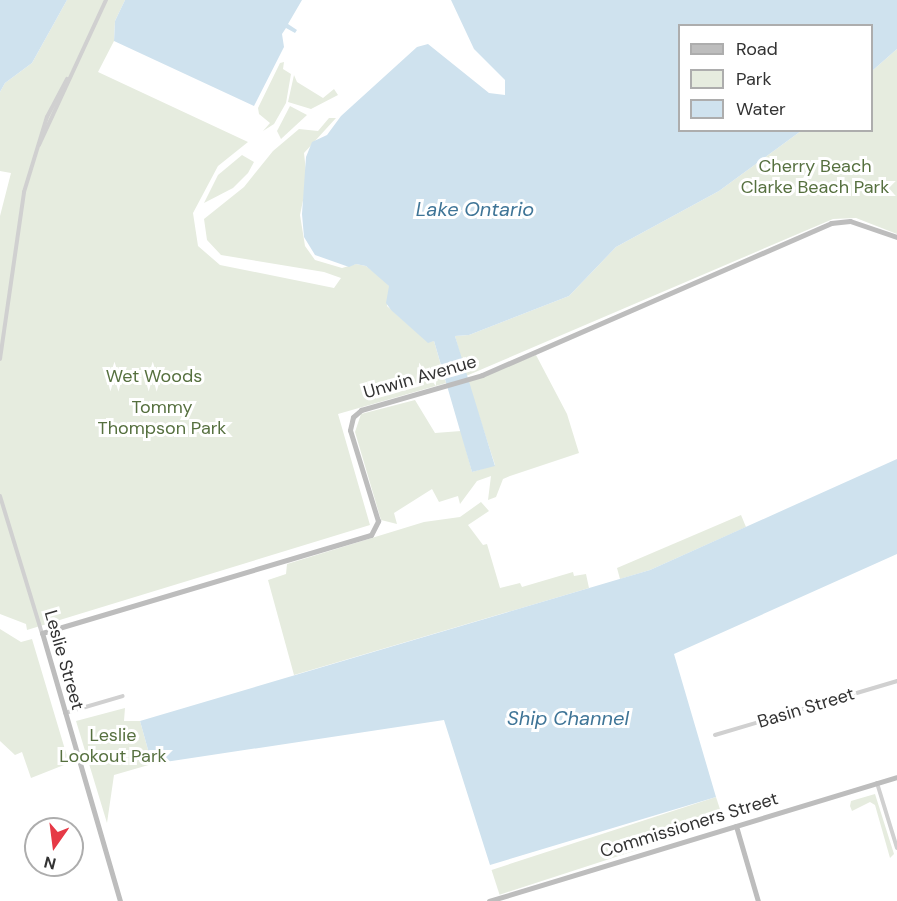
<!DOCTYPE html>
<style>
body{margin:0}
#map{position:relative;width:897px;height:901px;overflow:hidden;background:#fff;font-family:"DM Sans",sans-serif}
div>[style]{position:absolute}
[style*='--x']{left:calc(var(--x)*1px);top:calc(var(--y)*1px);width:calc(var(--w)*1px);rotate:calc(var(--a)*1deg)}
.green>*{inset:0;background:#e6ecdf;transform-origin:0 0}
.water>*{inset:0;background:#cfe2ee}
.street>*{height:4px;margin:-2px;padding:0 2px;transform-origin:2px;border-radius:2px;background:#d0d0d0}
.secondary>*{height:5px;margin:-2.5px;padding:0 2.5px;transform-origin:2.5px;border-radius:2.5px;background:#bdbdbd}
span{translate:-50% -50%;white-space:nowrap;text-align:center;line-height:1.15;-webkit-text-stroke:6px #fff;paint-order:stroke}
.park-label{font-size:18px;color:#56703f}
.street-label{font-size:18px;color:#333}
.water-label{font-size:20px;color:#3f7597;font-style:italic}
.legend{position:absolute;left:678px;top:24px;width:195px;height:108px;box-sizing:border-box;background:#fff;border:2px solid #adadad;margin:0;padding:8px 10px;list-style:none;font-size:18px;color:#333}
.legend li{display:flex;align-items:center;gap:12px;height:30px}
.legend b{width:30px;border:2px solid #adadad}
.north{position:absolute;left:24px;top:817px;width:60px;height:60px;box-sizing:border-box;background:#fff;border:2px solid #adadad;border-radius:50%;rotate:194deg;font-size:16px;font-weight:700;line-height:24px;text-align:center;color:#333}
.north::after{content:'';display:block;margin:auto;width:21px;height:27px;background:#e63946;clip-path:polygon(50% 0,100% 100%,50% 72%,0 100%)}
</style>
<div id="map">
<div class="green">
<div style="clip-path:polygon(67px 0,125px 0,115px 21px,114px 41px,98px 72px,248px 142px,218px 166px,193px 213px,198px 246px,220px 265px,334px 288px,341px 278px,324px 272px,221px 255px,207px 240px,204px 219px,244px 187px,273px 151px,299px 129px,318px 131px,329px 118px,336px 118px,304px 153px,307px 181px,300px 215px,305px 246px,315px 260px,342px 268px,356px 264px,366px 266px,384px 280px,391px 288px,387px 306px,428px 342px,434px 341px,446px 383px,338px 414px,370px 525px,27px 630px,26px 624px,0 614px,0 216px,11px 173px,0 171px,0 92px,5px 83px,32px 63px)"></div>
<div style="clip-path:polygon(897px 49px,897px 234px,856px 218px,833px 219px,466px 376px,455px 336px,469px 335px,569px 296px,616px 247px,719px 191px,801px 131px,872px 130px,872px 71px)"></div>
<div style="clip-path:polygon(284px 62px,283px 69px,291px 74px,286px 103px,274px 124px,263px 131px,270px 123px,259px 114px,258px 108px,280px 63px)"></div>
<div style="clip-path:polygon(294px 75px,297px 82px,323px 98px,334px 89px,338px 95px,311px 109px,288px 102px)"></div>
<div style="clip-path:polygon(290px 106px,307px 115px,281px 139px,277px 131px)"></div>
<div style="clip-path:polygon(242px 155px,254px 162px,248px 173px,233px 188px,204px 203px,218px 175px)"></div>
<div style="clip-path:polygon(536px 355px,567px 414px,579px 453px,510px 476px,503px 479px,496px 497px,488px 500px,491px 476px,477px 481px,460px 504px,458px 496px,439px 502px,432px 489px,394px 513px,397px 524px,381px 520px,355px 432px,361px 414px,415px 400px,435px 433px,461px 431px,472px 472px,495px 465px,468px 382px)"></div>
<div style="clip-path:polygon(481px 502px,489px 511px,468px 525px,483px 545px,487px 544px,500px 588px,520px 583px,522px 587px,573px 572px,574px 576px,586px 574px,589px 588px,294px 675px,268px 580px,286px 574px,287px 564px,424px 522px,460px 517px)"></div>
<div style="clip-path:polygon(741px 515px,746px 527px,650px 570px,620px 579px,617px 568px)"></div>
<div style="clip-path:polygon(0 629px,21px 642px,32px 639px,69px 763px,31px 778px,22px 752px,15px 755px,0 741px)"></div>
<div style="clip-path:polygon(125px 708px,124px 721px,140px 721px,152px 764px,114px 775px,107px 823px,76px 721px)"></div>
<div style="clip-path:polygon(875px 794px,894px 854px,890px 858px,875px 805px,870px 802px,852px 811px,850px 806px,851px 801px)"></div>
<div style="left:716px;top:797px;width:26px;height:236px;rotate:72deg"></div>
</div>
<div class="water">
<div style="clip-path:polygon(0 0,67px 0,32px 63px,5px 83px,0 92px)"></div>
<div style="clip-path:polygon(125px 0,302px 0,288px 24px,297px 30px,295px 33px,286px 28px,282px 34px,284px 47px,254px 106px,114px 41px,115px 21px)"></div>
<div style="clip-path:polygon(451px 0,897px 0,897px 49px,872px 71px,872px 26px,680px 26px,680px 130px,801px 131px,719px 191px,616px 247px,569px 296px,469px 335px,455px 336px,495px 466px,472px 472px,434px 341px,428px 343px,391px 310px,386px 303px,389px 286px,366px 266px,356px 264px,349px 267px,315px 255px,304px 237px,302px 214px,306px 157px,312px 142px,327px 135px,341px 116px,417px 47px,428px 44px,489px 93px,505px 95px,505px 80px,474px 49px)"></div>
<div style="clip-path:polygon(897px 459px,897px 554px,674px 654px,716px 797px,490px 865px,444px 720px,152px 764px,140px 721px,650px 570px)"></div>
</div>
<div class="street">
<div style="--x:39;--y:145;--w:160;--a:-65.2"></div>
<div style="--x:0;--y:359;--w:169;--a:-81.8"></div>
<div style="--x:24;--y:192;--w:78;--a:-73"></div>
<div style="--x:47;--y:117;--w:43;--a:-62.2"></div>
<div style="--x:0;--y:496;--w:143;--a:73"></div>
<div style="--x:65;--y:713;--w:60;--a:-16.3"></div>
<div style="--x:715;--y:735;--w:190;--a:-16.5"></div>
<div style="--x:877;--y:783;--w:68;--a:72.9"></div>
</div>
<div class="secondary">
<div style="--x:736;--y:826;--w:78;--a:73.7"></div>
<div style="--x:120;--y:901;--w:279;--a:-106.2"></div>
<div style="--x:42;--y:633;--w:343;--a:-16.6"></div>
<div style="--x:371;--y:535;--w:16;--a:-63"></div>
<div style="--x:378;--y:521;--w:95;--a:-107.1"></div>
<div style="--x:350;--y:430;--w:13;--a:-77"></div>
<div style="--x:353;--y:417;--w:11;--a:-41"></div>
<div style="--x:361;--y:410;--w:126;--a:-16.1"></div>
<div style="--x:482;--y:375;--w:381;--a:-23.5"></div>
<div style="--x:831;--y:223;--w:19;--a:-6"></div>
<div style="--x:850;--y:221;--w:50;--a:18.8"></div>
<div style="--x:489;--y:901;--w:426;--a:-16.9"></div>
</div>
<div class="park-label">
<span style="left:815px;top:177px">Cherry Beach<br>Clarke Beach Park</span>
<span style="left:154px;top:376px">Wet Woods</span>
<span style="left:162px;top:418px">Tommy<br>Thompson Park</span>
<span style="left:113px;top:746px">Leslie<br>Lookout Park</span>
</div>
<div class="street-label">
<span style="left:420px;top:377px;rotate:-16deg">Unwin Avenue</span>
<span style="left:64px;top:660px;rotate:74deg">Leslie Street</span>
<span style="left:806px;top:708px;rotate:-17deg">Basin Street</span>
<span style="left:689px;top:825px;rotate:-17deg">Commissioners Street</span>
</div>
<div class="water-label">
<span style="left:475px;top:209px">Lake Ontario</span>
<span style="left:568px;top:718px">Ship Channel</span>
</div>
<ul class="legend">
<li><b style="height:8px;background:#bdbdbd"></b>Road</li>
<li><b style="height:16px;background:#e6ecdf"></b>Park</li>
<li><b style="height:16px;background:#cfe2ee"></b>Water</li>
</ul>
<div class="north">N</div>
</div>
